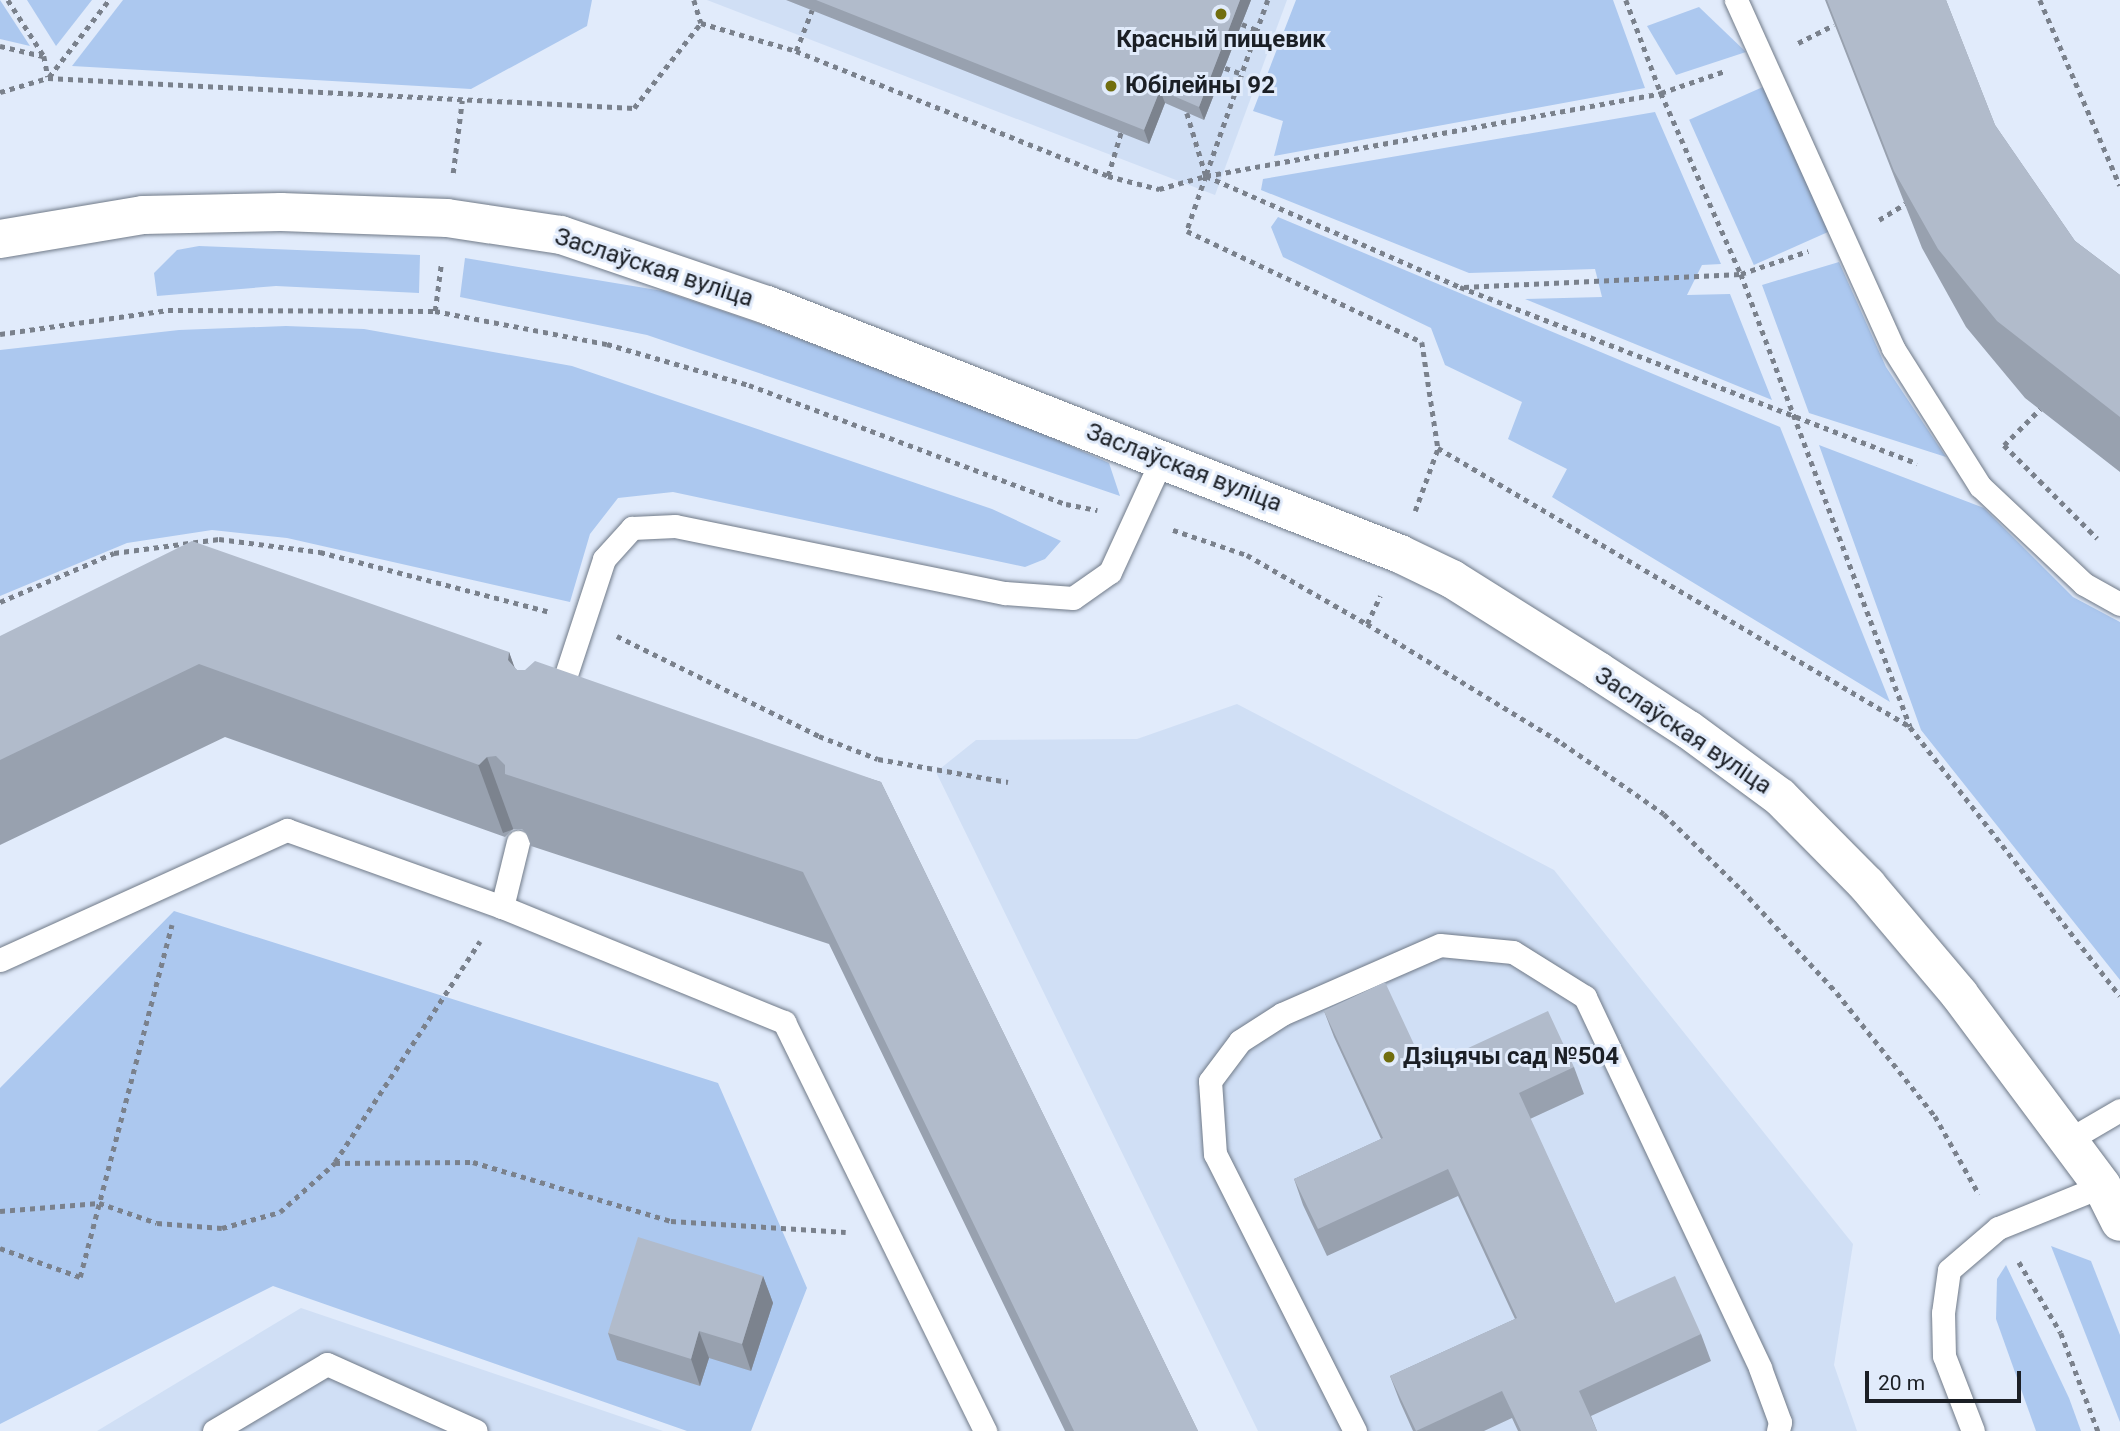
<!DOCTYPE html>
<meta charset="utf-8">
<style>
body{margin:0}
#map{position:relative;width:2120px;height:1431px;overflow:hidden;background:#e1ebfb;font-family:Roboto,sans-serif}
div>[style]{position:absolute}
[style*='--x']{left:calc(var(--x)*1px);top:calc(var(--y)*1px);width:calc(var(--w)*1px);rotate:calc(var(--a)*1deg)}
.built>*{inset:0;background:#d0dff5}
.green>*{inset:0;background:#acc8ef;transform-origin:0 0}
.path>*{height:4.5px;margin-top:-2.25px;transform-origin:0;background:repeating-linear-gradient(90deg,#7a818c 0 5px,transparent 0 10px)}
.roads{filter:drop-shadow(0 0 2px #707a88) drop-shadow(0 0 2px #707a88)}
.lane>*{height:23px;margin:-11.5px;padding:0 11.5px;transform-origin:11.5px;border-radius:11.5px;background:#fff}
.secondary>*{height:38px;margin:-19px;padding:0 19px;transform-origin:19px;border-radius:19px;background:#fff}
.wall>*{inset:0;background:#98a1af}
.shaded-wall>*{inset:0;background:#7c838e;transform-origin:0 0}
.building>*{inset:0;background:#b1bbcb}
.dots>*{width:19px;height:19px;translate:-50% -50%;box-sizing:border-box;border:4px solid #e1ebfb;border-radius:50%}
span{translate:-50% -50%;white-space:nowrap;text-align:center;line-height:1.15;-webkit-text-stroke:6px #e1ebfb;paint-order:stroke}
.poi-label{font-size:24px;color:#1b1f25;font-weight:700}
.left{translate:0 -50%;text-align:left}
.street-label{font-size:24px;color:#1b1f25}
.scale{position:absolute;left:1865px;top:1371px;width:156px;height:32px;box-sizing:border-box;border:4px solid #1b1f25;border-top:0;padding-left:9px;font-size:21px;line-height:24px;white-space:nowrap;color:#1b1f25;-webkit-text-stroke:5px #e1ebfb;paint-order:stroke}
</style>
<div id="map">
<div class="built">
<div style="clip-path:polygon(707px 0,1287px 0,1215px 195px)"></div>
<div style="clip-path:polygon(1237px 704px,1554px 870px,1853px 1244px,1834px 1365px,1857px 1431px,1258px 1431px,936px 772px,976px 740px,1137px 739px)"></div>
<div style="clip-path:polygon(301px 1308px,663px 1431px,97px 1431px)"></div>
</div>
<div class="green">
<div style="clip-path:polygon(0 0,30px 46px,0 39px)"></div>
<div style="clip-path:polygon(27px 0,92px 0,56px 46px)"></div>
<div style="clip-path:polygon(123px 0,592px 0,587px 26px,471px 89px,72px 66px)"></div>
<div style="clip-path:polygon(1296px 0,1613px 0,1645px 88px,1274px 156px,1283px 121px,1253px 111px)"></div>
<div style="clip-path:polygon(1699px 7px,1746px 52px,1676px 75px,1647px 26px)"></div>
<div style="left:1765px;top:86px;width:159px;height:83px;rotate:66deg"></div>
<div style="clip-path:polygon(1655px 112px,1721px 264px,1702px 265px,1687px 295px,1730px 294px,1772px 400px,1525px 299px,1602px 297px,1595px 269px,1469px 273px,1261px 190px,1263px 179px)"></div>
<div style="clip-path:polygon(1278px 217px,1780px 427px,1890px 702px,1552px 497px,1567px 469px,1508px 439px,1522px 402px,1445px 365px,1431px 328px,1283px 257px,1271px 227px)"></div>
<div style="clip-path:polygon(199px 246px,420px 255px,419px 293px,276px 286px,157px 296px,154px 273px,177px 250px)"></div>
<div style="clip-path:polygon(465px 258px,663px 291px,752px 321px,1009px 419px,1109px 463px,1120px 496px,647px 335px,460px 297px)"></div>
<div style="clip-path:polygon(1839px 262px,1886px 367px,1946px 457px,1809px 413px,1762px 285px)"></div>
<div style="clip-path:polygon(286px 326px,364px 329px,572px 366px,992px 509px,1061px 541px,1045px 559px,1025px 567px,673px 492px,618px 498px,590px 534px,570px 602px,287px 538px,212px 530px,127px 543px,0 596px,0 350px,179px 330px)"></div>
<div style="clip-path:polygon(1819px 445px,1984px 508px,2073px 597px,2120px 622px,2120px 980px,1921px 730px)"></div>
<div style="clip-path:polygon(174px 911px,718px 1083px,807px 1288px,751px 1431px,687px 1431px,273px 1286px,0 1424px,0 1088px)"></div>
<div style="clip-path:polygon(2051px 1246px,2091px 1261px,2120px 1335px,2120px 1422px)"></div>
<div style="clip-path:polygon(2006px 1265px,2069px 1398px,2081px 1431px,2036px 1431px,1996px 1319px,1997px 1279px)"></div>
</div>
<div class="path">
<div style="--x:8;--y:0;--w:67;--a:57.3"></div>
<div style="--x:44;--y:56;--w:21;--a:79"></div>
<div style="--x:694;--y:0;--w:24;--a:73"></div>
<div style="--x:1268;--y:0;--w:187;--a:109.4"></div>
<div style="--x:1206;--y:176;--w:277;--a:23.6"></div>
<div style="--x:1460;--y:287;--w:490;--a:21.1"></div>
<div style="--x:1626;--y:0;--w:99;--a:69.4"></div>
<div style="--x:1661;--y:93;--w:198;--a:66.2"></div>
<div style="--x:1741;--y:274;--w:483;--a:69.5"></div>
<div style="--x:1910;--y:727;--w:341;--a:52"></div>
<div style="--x:2040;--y:0;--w:202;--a:66.7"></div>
<div style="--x:1242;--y:24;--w:16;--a:22"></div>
<div style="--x:1798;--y:43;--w:40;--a:-26.6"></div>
<div style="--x:0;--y:46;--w:44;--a:13.1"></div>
<div style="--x:796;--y:51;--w:44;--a:-68.7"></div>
<div style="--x:1225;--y:68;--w:18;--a:19"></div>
<div style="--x:49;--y:77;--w:98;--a:-52.1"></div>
<div style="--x:0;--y:92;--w:50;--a:-16.3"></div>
<div style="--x:48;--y:78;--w:587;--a:2.93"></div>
<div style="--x:634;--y:108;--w:108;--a:-51.8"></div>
<div style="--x:701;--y:23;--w:99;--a:16.4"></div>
<div style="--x:796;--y:51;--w:336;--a:21.8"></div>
<div style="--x:1108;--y:176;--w:53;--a:14.3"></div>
<div style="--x:1159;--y:189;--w:49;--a:-15.5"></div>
<div style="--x:1206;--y:176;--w:463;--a:-10.3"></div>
<div style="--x:1661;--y:93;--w:68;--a:-19"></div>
<div style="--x:1187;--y:113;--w:66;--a:73.2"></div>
<div style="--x:1206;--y:176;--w:58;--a:109.1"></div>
<div style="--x:1187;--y:231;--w:260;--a:25.3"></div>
<div style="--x:1422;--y:342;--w:107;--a:81.4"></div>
<div style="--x:453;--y:173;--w:73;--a:-82.9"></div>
<div style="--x:1108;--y:176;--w:46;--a:-73.5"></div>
<div style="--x:1879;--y:220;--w:31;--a:-32"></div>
<div style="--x:1464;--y:287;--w:277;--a:-2.7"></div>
<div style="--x:1741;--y:274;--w:71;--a:-18.9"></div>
<div style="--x:435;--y:311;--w:46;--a:-82.6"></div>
<div style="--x:0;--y:334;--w:170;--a:-8.1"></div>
<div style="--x:168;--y:310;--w:267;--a:0.2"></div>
<div style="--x:435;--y:311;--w:175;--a:10.9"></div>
<div style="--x:607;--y:344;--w:148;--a:16.1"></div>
<div style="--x:749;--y:385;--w:339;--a:20.6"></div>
<div style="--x:1066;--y:504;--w:32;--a:11"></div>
<div style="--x:2004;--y:445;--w:132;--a:45"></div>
<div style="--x:2004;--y:445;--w:51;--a:-45"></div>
<div style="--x:1415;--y:511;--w:67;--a:-69.9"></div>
<div style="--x:1438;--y:448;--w:547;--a:30.55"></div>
<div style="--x:1173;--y:530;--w:78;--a:18.7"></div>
<div style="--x:1247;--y:555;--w:138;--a:29.9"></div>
<div style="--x:1367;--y:624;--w:228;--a:31.4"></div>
<div style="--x:1562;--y:743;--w:124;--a:34.8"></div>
<div style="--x:1664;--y:814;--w:109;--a:44.3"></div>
<div style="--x:1742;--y:890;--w:140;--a:47.3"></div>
<div style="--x:1837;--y:993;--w:157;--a:51.5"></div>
<div style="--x:1935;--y:1116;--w:90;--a:60.6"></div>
<div style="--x:0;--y:602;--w:124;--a:-23.3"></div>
<div style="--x:114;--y:553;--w:106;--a:-7.6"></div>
<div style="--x:219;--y:539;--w:102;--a:7.3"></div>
<div style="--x:320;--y:552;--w:235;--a:14.6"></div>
<div style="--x:1367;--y:624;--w:31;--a:-65"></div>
<div style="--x:617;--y:636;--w:225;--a:26.3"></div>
<div style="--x:819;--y:736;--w:63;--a:21.3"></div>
<div style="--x:878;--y:759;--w:132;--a:10"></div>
<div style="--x:335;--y:1162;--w:264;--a:-56.7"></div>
<div style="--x:0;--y:1211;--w:99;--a:-4.6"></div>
<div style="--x:99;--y:1203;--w:61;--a:19"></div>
<div style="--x:157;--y:1223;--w:65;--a:4.4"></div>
<div style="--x:222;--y:1228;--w:60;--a:-15.4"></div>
<div style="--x:280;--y:1212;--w:74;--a:-41.7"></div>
<div style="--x:335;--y:1163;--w:138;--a:-0.4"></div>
<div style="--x:473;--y:1162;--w:207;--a:16.6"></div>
<div style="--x:671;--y:1221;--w:175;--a:3.6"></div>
<div style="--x:0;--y:1248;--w:85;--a:19.9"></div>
<div style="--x:80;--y:1277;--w:364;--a:-75.4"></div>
<div style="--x:2019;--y:1262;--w:82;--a:59.4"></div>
<div style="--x:2061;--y:1333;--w:105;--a:69.3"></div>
</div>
<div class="roads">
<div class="lane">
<div style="--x:1736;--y:0;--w:382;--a:65.7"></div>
<div style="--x:1893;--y:348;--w:163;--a:57.8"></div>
<div style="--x:1980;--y:486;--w:143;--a:43.3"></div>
<div style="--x:2084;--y:584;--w:41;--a:29.1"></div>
<div style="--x:558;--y:699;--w:147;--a:-71.8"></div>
<div style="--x:604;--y:559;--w:42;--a:-47.9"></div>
<div style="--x:632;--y:528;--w:43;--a:-2.7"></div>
<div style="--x:675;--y:526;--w:337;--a:11.5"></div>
<div style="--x:1005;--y:593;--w:68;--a:4.2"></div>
<div style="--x:1073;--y:598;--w:45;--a:-35.1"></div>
<div style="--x:1110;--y:572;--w:124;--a:-65.3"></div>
<div style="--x:502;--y:907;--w:67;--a:-76.2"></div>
<div style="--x:0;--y:960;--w:315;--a:-24.4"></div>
<div style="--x:287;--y:830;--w:228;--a:19.7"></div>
<div style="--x:502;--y:907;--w:305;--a:22.2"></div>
<div style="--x:784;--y:1022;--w:456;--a:63.8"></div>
<div style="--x:2067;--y:1141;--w:61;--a:-30.3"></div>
<div style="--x:214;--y:1431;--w:131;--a:-30.7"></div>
<div style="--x:327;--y:1364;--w:163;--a:24.2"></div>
<div style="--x:1355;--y:1431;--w:310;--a:-116.8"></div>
<div style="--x:1215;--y:1154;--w:73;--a:-93.9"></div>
<div style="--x:1210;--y:1081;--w:50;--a:-53.1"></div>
<div style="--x:1240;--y:1041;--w:50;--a:-32.7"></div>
<div style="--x:1282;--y:1014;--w:172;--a:-23.6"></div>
<div style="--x:1440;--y:945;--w:73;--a:5.5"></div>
<div style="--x:1513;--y:952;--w:85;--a:32"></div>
<div style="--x:1585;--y:997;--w:410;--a:64.7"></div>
<div style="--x:1760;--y:1368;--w:58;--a:69.7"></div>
<div style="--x:1780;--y:1422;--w:9;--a:103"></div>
<div style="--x:1973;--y:1431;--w:80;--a:-111.1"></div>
<div style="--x:1944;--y:1356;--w:43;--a:-91.3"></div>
<div style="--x:1943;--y:1313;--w:43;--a:-82.1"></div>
<div style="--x:1949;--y:1270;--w:65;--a:-40.6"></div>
<div style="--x:1998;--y:1228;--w:112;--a:-22"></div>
</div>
<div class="secondary">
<div style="--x:0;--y:239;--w:145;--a:-9.5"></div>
<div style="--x:143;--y:215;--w:138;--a:-1.2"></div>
<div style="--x:281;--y:212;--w:166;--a:2.1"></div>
<div style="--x:447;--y:218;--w:115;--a:8.5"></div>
<div style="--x:561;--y:235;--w:218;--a:18.8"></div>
<div style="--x:767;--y:305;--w:680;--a:21.47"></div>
<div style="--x:1400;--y:554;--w:58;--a:25.7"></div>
<div style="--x:1452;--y:579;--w:173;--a:32.2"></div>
<div style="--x:1598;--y:671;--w:108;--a:33"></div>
<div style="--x:1689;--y:730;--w:113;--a:36.4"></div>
<div style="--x:1780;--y:797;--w:124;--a:45.3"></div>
<div style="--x:1867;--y:885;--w:143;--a:49.8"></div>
<div style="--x:1959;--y:994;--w:239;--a:53.3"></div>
<div style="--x:2102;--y:1186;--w:40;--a:63.4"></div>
</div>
</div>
<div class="wall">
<div style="clip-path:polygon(786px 0,1251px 0,1204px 120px,1165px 103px,1149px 144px)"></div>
<div style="clip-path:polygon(1825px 0,1946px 0,1995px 125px,2075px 241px,2120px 275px,2120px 472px,2025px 398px,1966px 327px,1922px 248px)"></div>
<div style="clip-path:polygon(0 636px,509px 652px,514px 667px,517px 670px,881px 782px,1198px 1431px,1065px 1431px,829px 944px,531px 846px,526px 833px,522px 829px,513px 829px,505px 837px,225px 737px,0 845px)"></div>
<div style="clip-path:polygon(1324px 1011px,1425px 1068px,1574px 1067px,1584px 1094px,1530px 1119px,1615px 1303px,1701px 1334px,1711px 1361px,1591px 1416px,1597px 1431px,1518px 1431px,1512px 1418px,1484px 1431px,1413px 1431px,1400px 1402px,1390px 1376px,1515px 1319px,1458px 1196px,1327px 1256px,1303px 1205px,1294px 1179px,1381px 1139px,1334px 1037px)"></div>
<div style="clip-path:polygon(763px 1276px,773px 1303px,751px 1371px,709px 1358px,700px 1386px,617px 1360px,608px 1333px)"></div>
</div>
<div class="shaded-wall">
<div style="clip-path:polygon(1240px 0,1251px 0,1204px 120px,1199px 107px)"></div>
<div style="clip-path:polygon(1160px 90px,1165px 103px,1149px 144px,1144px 130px)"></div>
<div style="clip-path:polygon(509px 652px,535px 724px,508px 660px)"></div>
<div style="left:487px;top:757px;width:77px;height:11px;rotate:70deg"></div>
<div style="clip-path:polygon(763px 1276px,773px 1303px,751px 1371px,742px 1344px)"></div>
<div style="clip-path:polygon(699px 1331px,709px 1358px,700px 1386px,691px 1359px)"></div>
</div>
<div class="building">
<div style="clip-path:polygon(816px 0,1240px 0,1199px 107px,1160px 90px,1144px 130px)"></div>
<div style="clip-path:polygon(1827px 0,1946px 0,1995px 125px,2075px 241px,2120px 275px,2120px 417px,1997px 321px,1938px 249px,1894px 171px)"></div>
<div style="clip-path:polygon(192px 541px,509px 652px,508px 660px,517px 670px,525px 670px,535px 661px,881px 782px,1198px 1431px,1074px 1431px,803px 872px,505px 774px,505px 765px,496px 756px,487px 757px,479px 765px,199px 664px,0 760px,0 636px)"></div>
<div style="clip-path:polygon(1385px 982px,1425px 1068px,1548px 1011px,1574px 1067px,1519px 1093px,1615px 1303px,1675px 1276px,1701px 1334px,1579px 1391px,1597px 1431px,1521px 1431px,1502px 1391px,1416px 1431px,1390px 1376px,1517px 1318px,1448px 1169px,1318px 1229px,1294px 1179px,1383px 1138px,1324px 1011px)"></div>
<div style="clip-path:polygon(638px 1237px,763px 1276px,742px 1344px,699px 1331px,691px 1359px,608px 1333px)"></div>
</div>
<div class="dots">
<div style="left:1221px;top:14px;background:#716e0f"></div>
<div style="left:1111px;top:86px;background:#716e0f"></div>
<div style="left:1389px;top:1057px;background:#716e0f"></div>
</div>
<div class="poi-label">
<span style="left:1221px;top:40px">Красный пищевик</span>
<span class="left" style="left:1125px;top:86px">Юбілейны 92</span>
<span class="left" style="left:1403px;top:1057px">Дзіцячы сад №504</span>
</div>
<div class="street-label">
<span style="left:654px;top:268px;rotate:18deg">Заслаўская вуліца</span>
<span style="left:1184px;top:468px;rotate:21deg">Заслаўская вуліца</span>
<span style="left:1683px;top:731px;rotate:34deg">Заслаўская вуліца</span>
</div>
<div class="scale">20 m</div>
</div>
